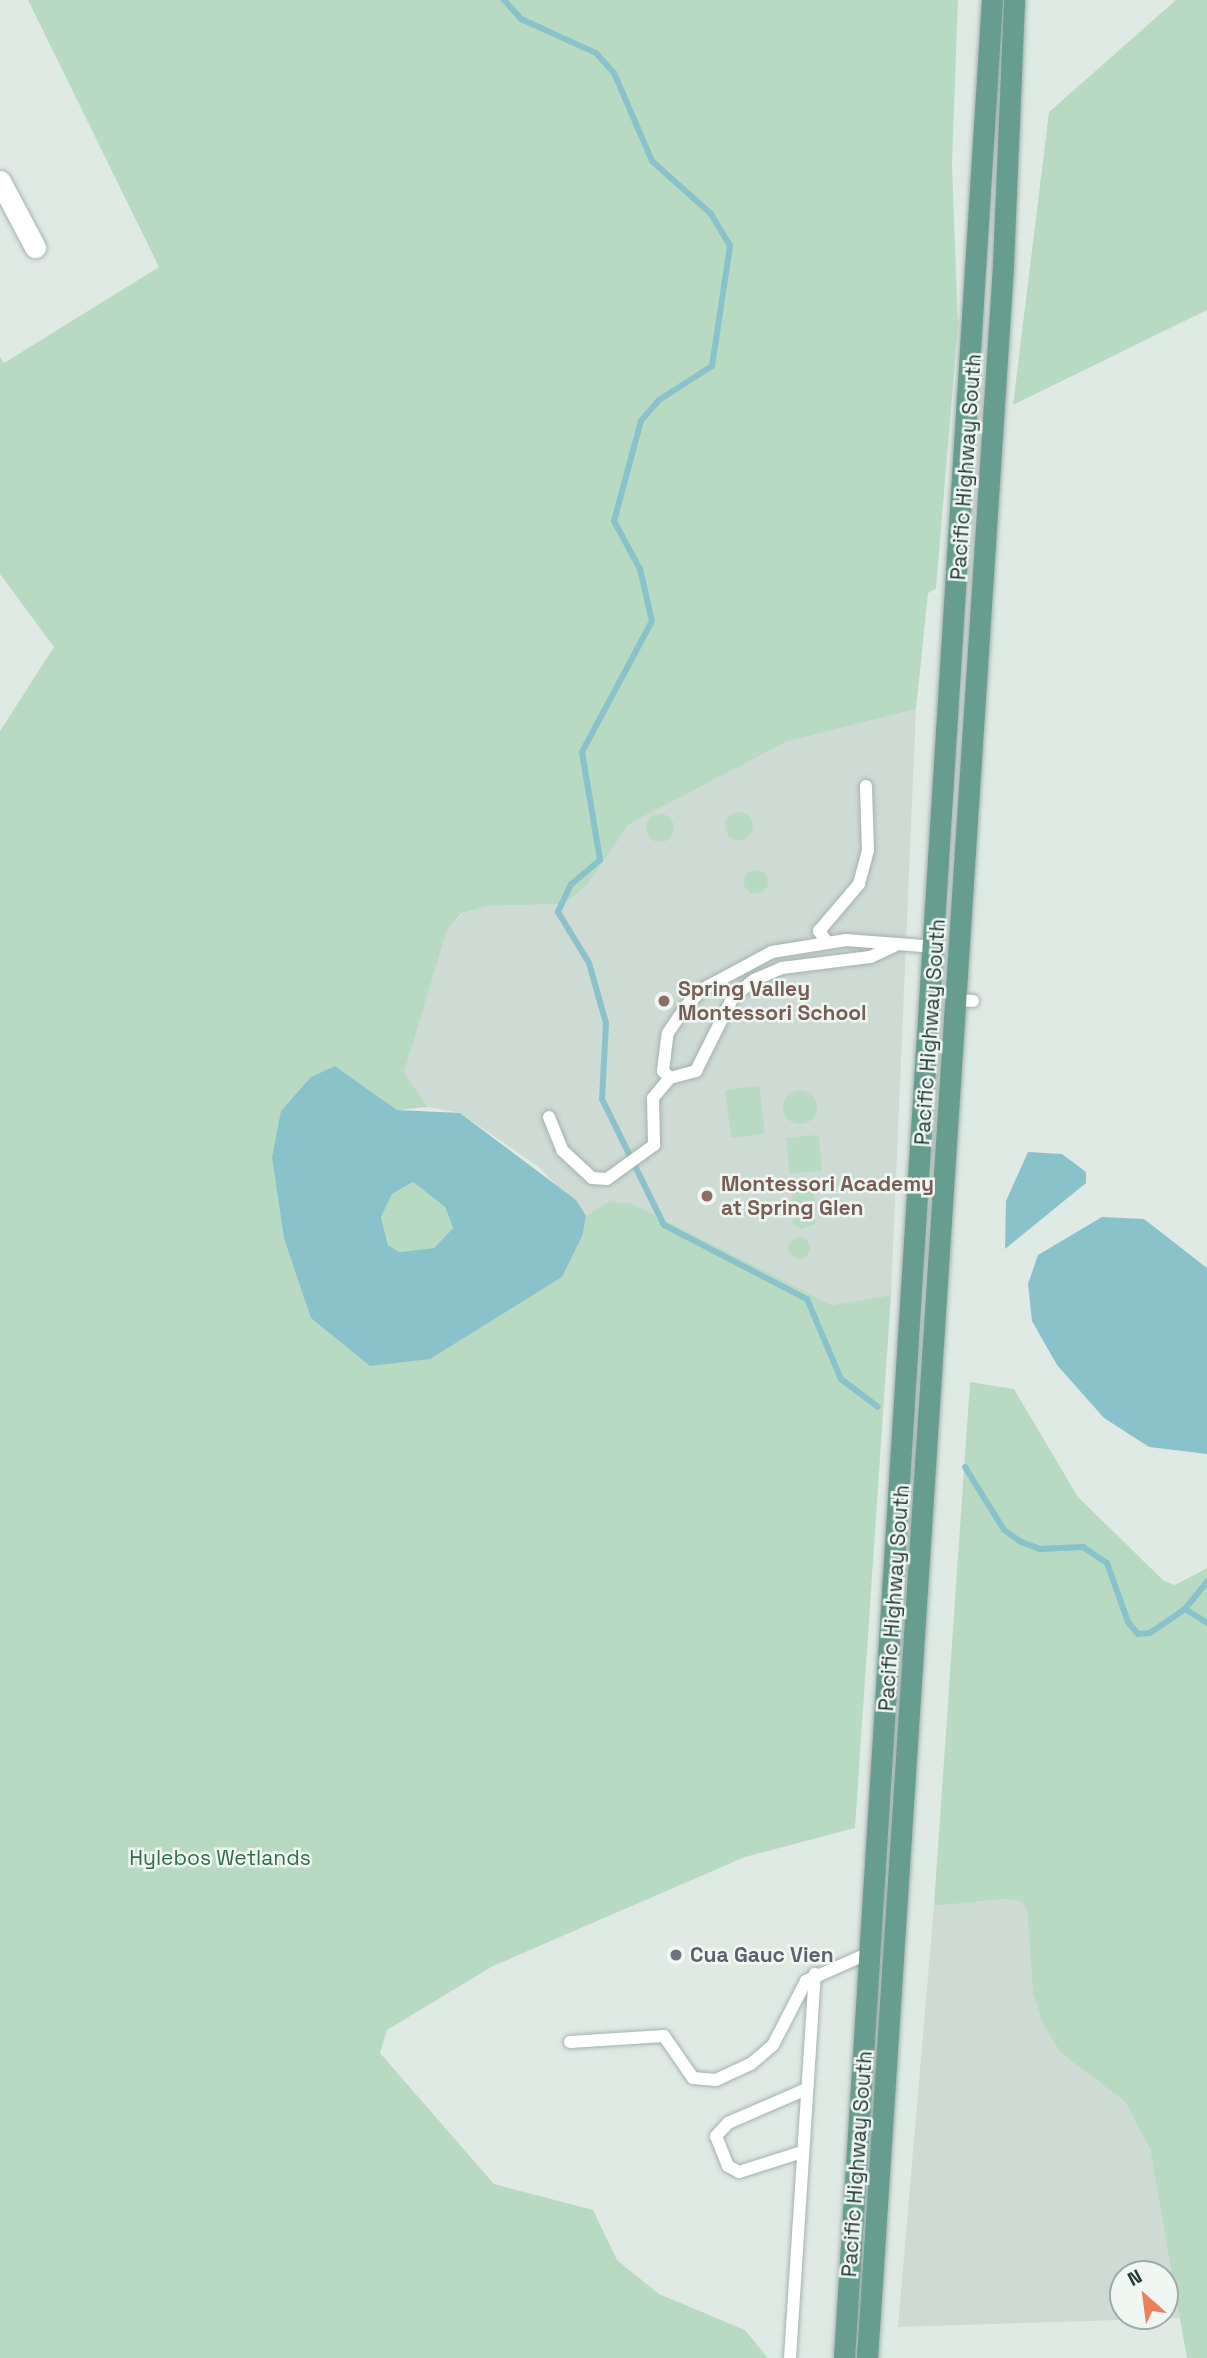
<!DOCTYPE html>
<style>
body{margin:0}
#map{position:relative;width:1207px;height:2358px;overflow:hidden;background:#e0eae5;font-family:"Space Grotesk",sans-serif}
div>[style]{position:absolute}
[style*='--x']{left:calc(var(--x)*1px);top:calc(var(--y)*1px);width:calc(var(--w)*1px);rotate:calc(var(--a)*1deg)}
.built>*{inset:0;background:#cedad4}
.green>*{inset:0;background:#b9dac2;transform-origin:0 0}
.round{border-radius:50%}
.water>*{inset:0;background:#8ac2cc}
.stream>*{height:6px;margin:-3px;padding:0 3px;transform-origin:3px;border-radius:3px;background:#8ac2cc}
.roads{filter:drop-shadow(0 0 2px #a3b1ac) drop-shadow(0 0 2px #a3b1ac)}
.service>*{height:12px;margin:-6px;padding:0 6px;transform-origin:6px;border-radius:6px;background:#fff}
.minor>*{height:21px;margin:-10.5px;padding:0 10.5px;transform-origin:10.5px;border-radius:10.5px;background:#fff}
.primary>*{height:21px;margin:-10.5px;padding:0 10.5px;transform-origin:10.5px;border-radius:10.5px;background:#669d8f}
.dots>*{width:19px;height:19px;translate:-50% -50%;box-sizing:border-box;border:4px solid #f0f7f3;border-radius:50%}
span{translate:-50% -50%;white-space:nowrap;text-align:center;line-height:1.15;-webkit-text-stroke:5px #f0f7f3;paint-order:stroke}
.street-label{font-size:21px;color:#213933}
.education-label{font-size:21px;color:#785e54;font-weight:700}
.left{translate:0 -50%;text-align:left}
.park-label{font-size:21px;color:#2e6d47}
.worship-label{font-size:21px;color:#5b616d;font-weight:700}
.north{position:absolute;left:1109px;top:2260px;width:70px;height:70px;box-sizing:border-box;background:#f0f7f3;border:2px solid #9daba6;border-radius:50%;rotate:332deg;font-size:19px;font-weight:700;line-height:28px;text-align:center;color:#213933}
.north::after{content:'';display:block;margin:auto;width:24px;height:32px;background:#ea815e;clip-path:polygon(50% 0,100% 100%,50% 72%,0 100%)}
</style>
<div id="map">
<div class="built">
<div style="clip-path:polygon(916px 709px,891px 1295px,832px 1305px,631px 1203px,586px 1216px,539px 1167px,491px 1134px,460px 1113px,428px 1107px,404px 1073px,447px 930px,463px 913px,489px 906px,563px 904px,628px 824px,786px 742px)"></div>
<div style="clip-path:polygon(evenodd,1004px 1899px,1020px 1901px,1027px 1911px,1033px 1993px,1061px 2053px,1125px 2102px,1150px 2149px,1182px 2318px,898px 2327px,934px 1906px,1004px 1899px,1123px 2274px,1165px 2274px,1165px 2316px,1123px 2316px,1123px 2274px)"></div>
</div>
<div class="green">
<div style="clip-path:polygon(28px 0,958px 0,952px 164px,958px 325px,936px 589px,928px 593px,916px 709px,786px 742px,629px 824px,586px 886px,563px 904px,489px 906px,462px 913px,447px 930px,404px 1073px,428px 1107px,397px 1110px,335px 1066px,311px 1318px,583px 1234px,586px 1216px,609px 1202px,631px 1203px,832px 1305px,891px 1295px,855px 1828px,745px 1857px,493px 1966px,387px 2030px,380px 2053px,494px 2184px,593px 2210px,617px 2260px,659px 2294px,745px 2330px,768px 2358px,0 2358px,0 731px,54px 647px,0 574px,0 357px,4px 363px,159px 267px)"></div>
<div style="clip-path:polygon(1176px 0,1207px 0,1207px 310px,1013px 405px,1049px 112px)"></div>
<div class="round" style="left:725px;top:812px;width:28px;height:28px"></div>
<div class="round" style="left:646px;top:814px;width:28px;height:28px"></div>
<div class="round" style="left:744px;top:870px;width:24px;height:24px"></div>
<div style="left:759px;top:1086px;width:48px;height:34px;rotate:83deg"></div>
<div class="round" style="left:783px;top:1090px;width:34px;height:34px"></div>
<div style="left:819px;top:1135px;width:36px;height:33px;rotate:85deg"></div>
<div style="clip-path:polygon(413px 1182px,445px 1207px,453px 1228px,434px 1248px,398px 1252px,388px 1245px,381px 1217px,392px 1194px)"></div>
<div style="clip-path:polygon(814px 1182px,815px 1224px,801px 1229px,793px 1225px,791px 1183px)"></div>
<div class="round" style="left:788px;top:1237px;width:22px;height:22px"></div>
<div style="clip-path:polygon(970px 1382px,1014px 1389px,1078px 1497px,1164px 1581px,1175px 1585px,1207px 1568px,1207px 2358px,1187px 2358px,1150px 2149px,1125px 2102px,1061px 2053px,1044px 2026px,1033px 1993px,1027px 1911px,1020px 1901px,1004px 1899px,934px 1906px)"></div>
</div>
<div class="water">
<div style="clip-path:polygon(evenodd,335px 1066px,397px 1110px,460px 1113px,576px 1200px,586px 1216px,583px 1234px,562px 1277px,430px 1359px,370px 1366px,311px 1318px,284px 1238px,272px 1157px,281px 1111px,311px 1077px,335px 1066px,413px 1182px,445px 1207px,453px 1228px,434px 1248px,399px 1252px,388px 1245px,381px 1217px,392px 1194px,413px 1182px)"></div>
<div style="clip-path:polygon(1028px 1152px,1062px 1154px,1086px 1172px,1086px 1183px,1005px 1249px,1006px 1201px)"></div>
<div style="clip-path:polygon(1102px 1217px,1144px 1219px,1207px 1268px,1207px 1454px,1149px 1447px,1104px 1418px,1057px 1365px,1032px 1321px,1028px 1284px,1038px 1255px)"></div>
</div>
<div class="stream">
<div style="--x:504;--y:0;--w:25;--a:48"></div>
<div style="--x:521;--y:19;--w:82;--a:24.4"></div>
<div style="--x:596;--y:53;--w:27;--a:48"></div>
<div style="--x:614;--y:73;--w:96;--a:66.6"></div>
<div style="--x:652;--y:161;--w:79;--a:41.9"></div>
<div style="--x:711;--y:214;--w:37;--a:59"></div>
<div style="--x:730;--y:246;--w:121;--a:98.5"></div>
<div style="--x:712;--y:366;--w:63;--a:147.3"></div>
<div style="--x:659;--y:400;--w:28;--a:131"></div>
<div style="--x:641;--y:421;--w:104;--a:105.1"></div>
<div style="--x:614;--y:521;--w:55;--a:61.6"></div>
<div style="--x:640;--y:569;--w:53;--a:77"></div>
<div style="--x:652;--y:621;--w:149;--a:118.1"></div>
<div style="--x:582;--y:752;--w:109;--a:80.5"></div>
<div style="--x:600;--y:860;--w:38;--a:140"></div>
<div style="--x:571;--y:884;--w:31;--a:115"></div>
<div style="--x:558;--y:912;--w:60;--a:58.7"></div>
<div style="--x:589;--y:963;--w:62;--a:74.2"></div>
<div style="--x:606;--y:1023;--w:76;--a:93"></div>
<div style="--x:602;--y:1099;--w:140;--a:63.8"></div>
<div style="--x:664;--y:1225;--w:161;--a:27.4"></div>
<div style="--x:807;--y:1299;--w:87;--a:67"></div>
<div style="--x:841;--y:1379;--w:46;--a:37.1"></div>
<div style="--x:965;--y:1467;--w:74;--a:58.2"></div>
<div style="--x:1004;--y:1530;--w:21;--a:35"></div>
<div style="--x:1021;--y:1542;--w:20;--a:20"></div>
<div style="--x:1040;--y:1549;--w:43;--a:-2.7"></div>
<div style="--x:1083;--y:1547;--w:29;--a:34"></div>
<div style="--x:1107;--y:1563;--w:63;--a:70.4"></div>
<div style="--x:1128;--y:1622;--w:16;--a:50"></div>
<div style="--x:1138;--y:1634;--w:12;--a:-5"></div>
<div style="--x:1150;--y:1633;--w:42;--a:-34.4"></div>
<div style="--x:1185;--y:1609;--w:26;--a:32"></div>
<div style="--x:1185;--y:1609;--w:35;--a:-51"></div>
</div>
<div class="roads">
<div class="service">
<div style="--x:827;--y:942;--w:14;--a:-126"></div>
<div style="--x:819;--y:931;--w:62;--a:-49.6"></div>
<div style="--x:859;--y:884;--w:34;--a:-75"></div>
<div style="--x:868;--y:851;--w:65;--a:-91.8"></div>
<div style="--x:894;--y:946;--w:26;--a:155"></div>
<div style="--x:870;--y:957;--w:89;--a:172.9"></div>
<div style="--x:782;--y:968;--w:30;--a:157"></div>
<div style="--x:754;--y:980;--w:27;--a:141"></div>
<div style="--x:733;--y:997;--w:83;--a:116.6"></div>
<div style="--x:696;--y:1071;--w:27;--a:165"></div>
<div style="--x:670;--y:1078;--w:10;--a:-135"></div>
<div style="--x:663;--y:1071;--w:38;--a:-83"></div>
<div style="--x:668;--y:1033;--w:32;--a:-56"></div>
<div style="--x:686;--y:1006;--w:24;--a:-45"></div>
<div style="--x:703;--y:989;--w:78;--a:-28.2"></div>
<div style="--x:772;--y:952;--w:75;--a:-9.2"></div>
<div style="--x:846;--y:940;--w:90;--a:4.4"></div>
<div style="--x:956;--y:1000;--w:17;--a:3"></div>
<div style="--x:549;--y:1117;--w:35;--a:68"></div>
<div style="--x:562;--y:1150;--w:41;--a:43"></div>
<div style="--x:592;--y:1178;--w:15;--a:4"></div>
<div style="--x:607;--y:1179;--w:58;--a:-35.9"></div>
<div style="--x:654;--y:1145;--w:47;--a:-91.2"></div>
<div style="--x:653;--y:1098;--w:26;--a:-50"></div>
<div style="--x:570;--y:2042;--w:94;--a:-3.7"></div>
<div style="--x:664;--y:2036;--w:51;--a:55.4"></div>
<div style="--x:693;--y:2078;--w:23;--a:5"></div>
<div style="--x:716;--y:2080;--w:38;--a:-25"></div>
<div style="--x:751;--y:2064;--w:29;--a:-41"></div>
<div style="--x:773;--y:2045;--w:72;--a:-62.7"></div>
<div style="--x:806;--y:1981;--w:71;--a:-24"></div>
<div style="--x:802;--y:2152;--w:66;--a:162.4"></div>
<div style="--x:739;--y:2172;--w:13;--a:-151"></div>
<div style="--x:728;--y:2166;--w:32;--a:-112"></div>
<div style="--x:716;--y:2136;--w:18;--a:-47"></div>
<div style="--x:728;--y:2123;--w:83;--a:-23.5"></div>
<div style="--x:790;--y:2358;--w:385;--a:-86.3"></div>
</div>
<div class="minor">
<div style="--x:0;--y:181;--w:75;--a:62.1"></div>
</div>
<div class="primary">
<div style="--x:844;--y:2358;--w:2363;--a:-86.41"></div>
<div style="--x:867;--y:2358;--w:2098;--a:-86.28"></div>
<div style="--x:1003;--y:264;--w:264;--a:-87.6"></div>
</div>
</div>
<div class="dots">
<div style="left:664px;top:1001px;background:#8d6e63"></div>
<div style="left:707px;top:1196px;background:#8d6e63"></div>
<div style="left:676px;top:1955px;background:#6b7280"></div>
</div>
<div class="street-label">
<span style="left:966px;top:467px;rotate:-86deg">Pacific Highway South</span>
<span style="left:930px;top:1032px;rotate:-86deg">Pacific Highway South</span>
<span style="left:894px;top:1598px;rotate:-86deg">Pacific Highway South</span>
<span style="left:857px;top:2164px;rotate:-86deg">Pacific Highway South</span>
</div>
<div class="education-label">
<span class="left" style="left:678px;top:1001px">Spring Valley<br>Montessori School</span>
<span class="left" style="left:721px;top:1196px">Montessori Academy<br>at Spring Glen</span>
</div>
<div class="park-label">
<span style="left:220px;top:1858px">Hylebos Wetlands</span>
</div>
<div class="worship-label">
<span class="left" style="left:690px;top:1955px">Cua Gauc Vien</span>
</div>
<div class="north">N</div>
</div>
